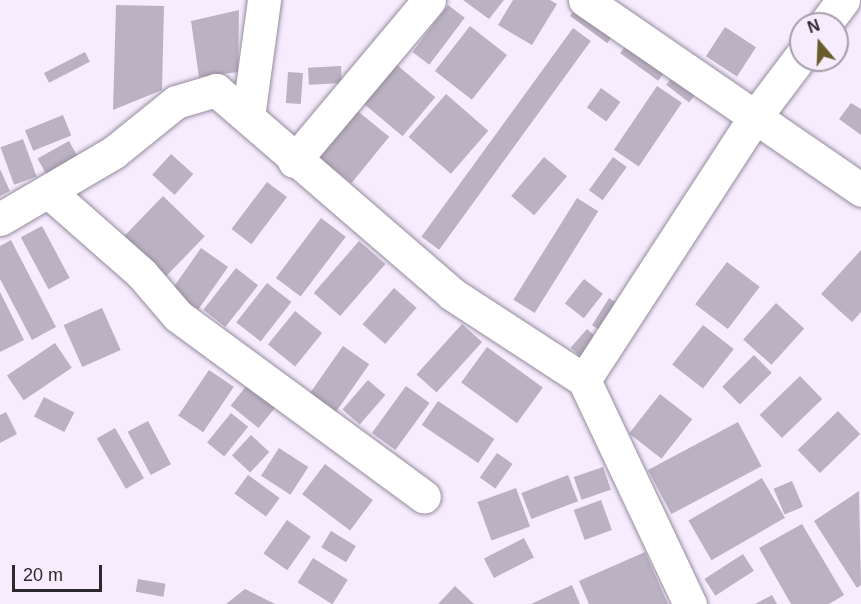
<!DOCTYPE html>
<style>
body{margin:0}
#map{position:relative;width:861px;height:604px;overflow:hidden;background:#f6ecfe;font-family:Helvetica,sans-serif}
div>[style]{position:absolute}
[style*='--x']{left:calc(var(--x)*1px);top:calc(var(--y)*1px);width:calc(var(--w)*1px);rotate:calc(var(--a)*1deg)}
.building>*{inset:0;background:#bab1c2;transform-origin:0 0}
.roads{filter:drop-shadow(0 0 2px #948b9c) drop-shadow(0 0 2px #948b9c)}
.minor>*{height:33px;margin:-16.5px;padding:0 16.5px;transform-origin:16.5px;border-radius:16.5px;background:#fff}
span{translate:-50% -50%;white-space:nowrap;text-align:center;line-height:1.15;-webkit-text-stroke:4.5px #f6ecfe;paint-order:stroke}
.north{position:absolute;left:789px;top:12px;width:60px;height:60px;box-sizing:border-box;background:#f6ecfe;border:2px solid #a59eab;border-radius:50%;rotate:341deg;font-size:16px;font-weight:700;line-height:24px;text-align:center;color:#2b282e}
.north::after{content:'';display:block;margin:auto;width:21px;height:27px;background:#6a5d2a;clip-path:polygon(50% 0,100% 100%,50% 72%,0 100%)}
.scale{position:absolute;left:12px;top:565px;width:90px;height:27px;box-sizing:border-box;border:3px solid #2b282e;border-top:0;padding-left:8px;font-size:18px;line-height:21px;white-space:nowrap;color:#2b282e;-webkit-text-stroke:4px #f6ecfe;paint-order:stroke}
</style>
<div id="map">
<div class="building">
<div style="clip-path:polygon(463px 0,504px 0,489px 19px)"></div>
<div style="clip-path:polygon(513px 0,550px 0,557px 4px,532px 45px,498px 25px)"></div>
<div style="clip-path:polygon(116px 5px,164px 6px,162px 90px,113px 110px)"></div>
<div style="left:448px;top:5px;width:21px;height:59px;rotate:37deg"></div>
<div style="left:576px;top:8px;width:46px;height:10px;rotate:36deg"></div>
<div style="clip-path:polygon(239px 10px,238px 72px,199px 77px,191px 21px)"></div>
<div style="left:470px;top:26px;width:47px;height:57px;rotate:38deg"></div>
<div style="left:725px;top:27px;width:37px;height:35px;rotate:33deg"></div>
<div style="left:573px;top:28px;width:22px;height:258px;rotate:36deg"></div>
<div style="left:629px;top:41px;width:47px;height:15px;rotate:36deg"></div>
<div style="left:85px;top:52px;width:11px;height:46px;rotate:63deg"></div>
<div style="left:397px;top:65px;width:50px;height:51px;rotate:40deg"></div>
<div style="left:341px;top:66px;width:17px;height:33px;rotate:87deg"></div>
<div style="left:288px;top:72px;width:15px;height:31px;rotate:4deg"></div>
<div style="left:673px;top:76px;width:29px;height:11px;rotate:38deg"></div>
<div style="left:657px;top:86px;width:30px;height:77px;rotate:34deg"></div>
<div style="left:601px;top:88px;width:24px;height:24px;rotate:36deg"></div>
<div style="left:446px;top:94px;width:56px;height:57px;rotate:41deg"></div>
<div style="clip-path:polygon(851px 103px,861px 109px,861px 135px,839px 119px)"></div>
<div style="left:355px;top:109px;width:44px;height:60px;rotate:39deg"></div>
<div style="left:63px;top:115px;width:22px;height:41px;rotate:68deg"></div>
<div style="left:23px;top:139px;width:40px;height:24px;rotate:70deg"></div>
<div style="left:69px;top:141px;width:18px;height:36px;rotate:61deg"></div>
<div style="left:171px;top:154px;width:30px;height:28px;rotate:42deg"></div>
<div style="left:544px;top:157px;width:30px;height:51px;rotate:40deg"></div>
<div style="left:613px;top:157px;width:17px;height:41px;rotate:36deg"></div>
<div style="clip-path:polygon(0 169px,10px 191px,0 196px)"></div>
<div style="left:267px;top:182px;width:25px;height:59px;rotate:37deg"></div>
<div style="left:163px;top:196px;width:58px;height:64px;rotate:44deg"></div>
<div style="left:577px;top:198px;width:25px;height:120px;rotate:32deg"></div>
<div style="left:321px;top:218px;width:31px;height:75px;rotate:37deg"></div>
<div style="left:42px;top:226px;width:59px;height:24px;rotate:62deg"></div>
<div style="clip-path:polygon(11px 240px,56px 327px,32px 340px,0 279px,0 246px)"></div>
<div style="left:359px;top:241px;width:35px;height:69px;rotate:41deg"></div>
<div style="left:201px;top:248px;width:33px;height:52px;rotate:35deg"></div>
<div style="clip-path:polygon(861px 250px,861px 312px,852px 322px,821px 294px)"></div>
<div style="left:727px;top:262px;width:41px;height:53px;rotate:37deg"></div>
<div style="left:236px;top:268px;width:28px;height:53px;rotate:38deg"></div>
<div style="left:584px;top:279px;width:24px;height:31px;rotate:38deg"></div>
<div style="left:267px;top:283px;width:31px;height:50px;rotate:38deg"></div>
<div style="left:394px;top:288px;width:30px;height:48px;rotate:41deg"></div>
<div style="clip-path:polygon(0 292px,24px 340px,0 352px)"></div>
<div style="left:609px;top:298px;width:22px;height:32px;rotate:32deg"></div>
<div style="left:776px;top:303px;width:38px;height:49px;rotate:42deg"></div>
<div style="left:102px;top:308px;width:46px;height:42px;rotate:66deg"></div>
<div style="left:295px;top:311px;width:35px;height:43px;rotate:39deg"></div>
<div style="left:462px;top:324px;width:27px;height:68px;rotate:42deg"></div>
<div style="left:703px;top:325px;width:39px;height:50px;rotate:38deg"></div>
<div style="left:587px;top:329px;width:23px;height:25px;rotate:41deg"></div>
<div style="left:55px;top:343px;width:30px;height:58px;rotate:56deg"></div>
<div style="left:343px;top:346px;width:32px;height:59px;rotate:35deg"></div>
<div style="left:487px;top:347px;width:69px;height:44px;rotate:36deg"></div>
<div style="left:754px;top:355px;width:25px;height:45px;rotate:45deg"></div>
<div style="left:209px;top:370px;width:30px;height:55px;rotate:34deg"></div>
<div style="left:800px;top:376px;width:32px;height:56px;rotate:46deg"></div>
<div style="left:252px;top:379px;width:36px;height:34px;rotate:39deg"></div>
<div style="left:368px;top:380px;width:23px;height:39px;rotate:41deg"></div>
<div style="left:406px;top:386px;width:29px;height:58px;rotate:36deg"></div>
<div style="left:660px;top:394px;width:41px;height:50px;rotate:38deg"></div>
<div style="left:44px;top:397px;width:34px;height:22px;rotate:27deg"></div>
<div style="left:438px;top:401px;width:68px;height:29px;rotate:34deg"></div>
<div style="left:838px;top:411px;width:32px;height:56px;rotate:46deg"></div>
<div style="clip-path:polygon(6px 412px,17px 434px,0 443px,0 415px)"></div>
<div style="left:231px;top:413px;width:22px;height:38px;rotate:39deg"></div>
<div style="left:148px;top:421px;width:49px;height:23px;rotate:62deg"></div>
<div style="left:738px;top:422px;width:50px;height:102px;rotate:62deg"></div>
<div style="left:115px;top:428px;width:58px;height:21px;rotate:60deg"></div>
<div style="left:251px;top:435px;width:25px;height:28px;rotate:43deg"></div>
<div style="left:279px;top:448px;width:35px;height:33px;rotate:33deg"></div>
<div style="left:497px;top:453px;width:19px;height:30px;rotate:35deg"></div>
<div style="left:325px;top:464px;width:60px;height:38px;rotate:37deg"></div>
<div style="left:603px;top:467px;width:24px;height:31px;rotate:71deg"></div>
<div style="left:248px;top:475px;width:39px;height:23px;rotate:36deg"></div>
<div style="left:568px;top:475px;width:28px;height:50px;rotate:69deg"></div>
<div style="left:762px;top:478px;width:46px;height:85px;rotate:60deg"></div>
<div style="left:792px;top:481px;width:28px;height:20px;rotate:67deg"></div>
<div style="left:516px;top:488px;width:41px;height:41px;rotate:70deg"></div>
<div style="clip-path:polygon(859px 491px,861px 585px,857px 588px,814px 521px)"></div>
<div style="left:601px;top:500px;width:32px;height:29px;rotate:70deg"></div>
<div style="left:287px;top:520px;width:29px;height:41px;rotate:35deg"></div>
<div style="clip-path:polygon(802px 524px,844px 595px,829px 604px,791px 604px,759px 548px)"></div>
<div style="left:331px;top:531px;width:29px;height:19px;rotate:31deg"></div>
<div style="left:524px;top:538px;width:22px;height:45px;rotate:63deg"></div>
<div style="clip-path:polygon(645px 552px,668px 604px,589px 604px,579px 581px)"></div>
<div style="left:743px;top:554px;width:20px;height:46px;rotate:57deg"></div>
<div style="left:313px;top:558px;width:41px;height:29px;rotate:32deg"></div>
<div style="left:138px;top:579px;width:28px;height:13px;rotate:10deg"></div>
<div style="clip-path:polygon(572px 585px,580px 604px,531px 604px)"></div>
<div style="clip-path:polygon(455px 586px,474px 604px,438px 604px)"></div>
<div style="clip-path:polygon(245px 589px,275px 604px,226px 604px)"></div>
<div style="clip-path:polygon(772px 595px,777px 604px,755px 604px)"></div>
</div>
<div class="roads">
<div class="minor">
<div style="--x:585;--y:0;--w:335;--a:34.5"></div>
<div style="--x:825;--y:24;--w:30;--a:-53"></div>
<div style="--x:248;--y:117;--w:118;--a:-82.2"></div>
<div style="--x:294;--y:161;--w:210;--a:-50"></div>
<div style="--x:48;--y:191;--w:125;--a:41.4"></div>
<div style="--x:142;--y:274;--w:55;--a:49.4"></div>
<div style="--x:178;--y:316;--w:305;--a:36.3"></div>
<div style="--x:0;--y:219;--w:132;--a:-30.4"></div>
<div style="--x:114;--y:152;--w:80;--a:-38.9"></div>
<div style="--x:176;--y:102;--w:42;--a:-16.7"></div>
<div style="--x:216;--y:90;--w:312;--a:40.8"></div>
<div style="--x:452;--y:294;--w:158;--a:33.1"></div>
<div style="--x:584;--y:380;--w:248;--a:64.7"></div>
<div style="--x:584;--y:380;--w:314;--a:-57"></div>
<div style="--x:755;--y:117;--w:76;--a:-53"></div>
</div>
</div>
<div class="north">N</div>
<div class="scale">20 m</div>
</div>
